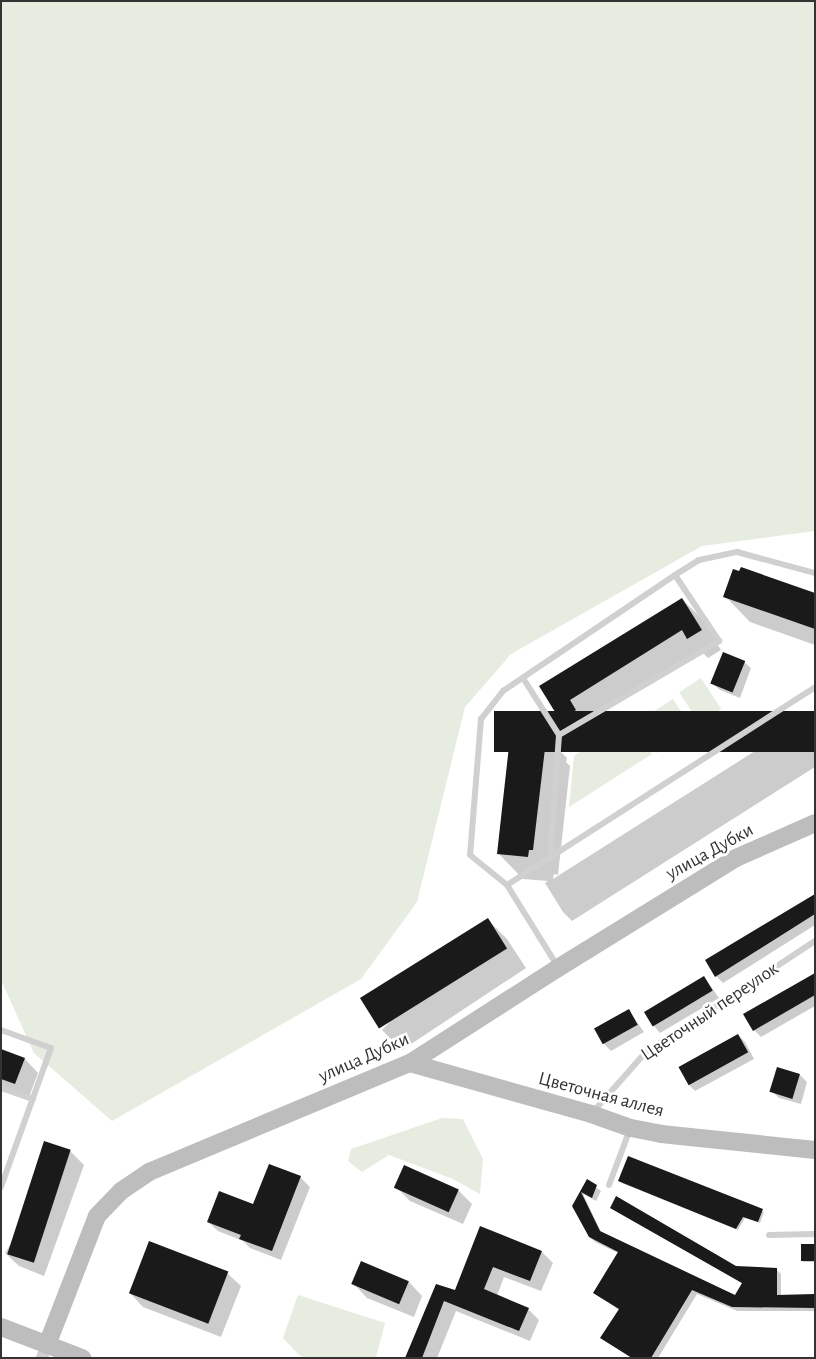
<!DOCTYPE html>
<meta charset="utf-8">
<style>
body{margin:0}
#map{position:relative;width:816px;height:1359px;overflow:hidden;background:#fff;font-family:"Alegreya Sans",sans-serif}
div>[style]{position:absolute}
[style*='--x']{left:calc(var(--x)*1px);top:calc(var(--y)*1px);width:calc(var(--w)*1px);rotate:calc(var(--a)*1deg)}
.green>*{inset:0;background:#e6ecdf;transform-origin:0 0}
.shadow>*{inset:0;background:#0003}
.building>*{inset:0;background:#1a1a1a;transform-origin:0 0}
.lane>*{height:6px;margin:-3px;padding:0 3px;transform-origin:3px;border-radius:3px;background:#d0d0d0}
.street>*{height:12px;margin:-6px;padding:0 6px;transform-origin:6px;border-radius:6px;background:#d0d0d0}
.secondary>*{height:18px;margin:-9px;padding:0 9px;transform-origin:9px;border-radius:9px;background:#bdbdbd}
span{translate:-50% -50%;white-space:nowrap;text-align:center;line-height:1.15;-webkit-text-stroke:5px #fff;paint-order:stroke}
.street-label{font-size:19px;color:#333}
.frame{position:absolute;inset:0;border:2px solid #333;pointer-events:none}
</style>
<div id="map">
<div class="green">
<div style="clip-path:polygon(1px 1px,815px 1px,815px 531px,702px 546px,511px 654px,465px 707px,417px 902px,361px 979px,112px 1121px,34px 1053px,1px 980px)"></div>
<div style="left:701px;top:678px;width:37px;height:26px;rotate:57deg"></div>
<div style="left:673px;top:699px;width:20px;height:42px;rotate:57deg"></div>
<div style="left:688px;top:715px;width:14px;height:47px;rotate:56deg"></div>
<div style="clip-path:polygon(631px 720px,652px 754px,569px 807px,574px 756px)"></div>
<div style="clip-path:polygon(442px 1118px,463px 1119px,483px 1159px,480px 1194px,453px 1179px,389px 1155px,362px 1172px,348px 1161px,351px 1149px)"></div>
<div style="clip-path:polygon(298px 1295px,385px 1323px,376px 1357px,304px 1358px,298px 1354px,283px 1338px)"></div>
</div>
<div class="shadow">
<div style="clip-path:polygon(815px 594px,815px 645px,750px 622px,725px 596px)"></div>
<div style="clip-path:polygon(682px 599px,702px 619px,721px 650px,708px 658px,700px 650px,588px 720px,595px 730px,581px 739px,561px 719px,541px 687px)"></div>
<div style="clip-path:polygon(744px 662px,751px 668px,740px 698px,720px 690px,713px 684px)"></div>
<div style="clip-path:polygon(815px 713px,815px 767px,572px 921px,563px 912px,545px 883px,548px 881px,523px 879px,498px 853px,541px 733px,567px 758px,566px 762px,570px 766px,558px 875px,554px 874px,553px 879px)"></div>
<div style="clip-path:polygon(815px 895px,815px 925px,723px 983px,716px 976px)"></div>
<div style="clip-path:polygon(488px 920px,507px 939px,526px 968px,402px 1050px,382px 1030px)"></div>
<div style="clip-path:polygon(815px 975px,815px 1006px,761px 1037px,754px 1030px)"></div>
<div style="clip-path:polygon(704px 977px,719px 998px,660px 1033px,654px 1026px)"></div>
<div style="clip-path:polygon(629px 1011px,644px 1032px,611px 1051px,604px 1044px)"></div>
<div style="clip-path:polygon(738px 1035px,745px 1042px,754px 1059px,695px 1091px,688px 1084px,679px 1068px)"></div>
<div style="clip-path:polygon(1px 1050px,25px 1059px,38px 1073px,29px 1097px,1px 1087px)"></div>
<div style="clip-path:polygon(778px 1069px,800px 1075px,807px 1082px,801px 1104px,779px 1098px,772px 1091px)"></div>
<div style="clip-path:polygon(70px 1151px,84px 1165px,44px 1276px,19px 1266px,5px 1253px)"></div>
<div style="clip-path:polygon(629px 1158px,762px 1211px,764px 1212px,760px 1223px,745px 1218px,738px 1230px,622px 1183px,620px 1181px)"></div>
<div style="clip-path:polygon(300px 1177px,310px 1187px,281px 1260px,250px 1248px,243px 1241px,218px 1231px,208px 1222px,254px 1206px)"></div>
<div style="clip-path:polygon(587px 1181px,601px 1191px,596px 1201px,583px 1194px,602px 1234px,736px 1297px,743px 1284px,612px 1208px,735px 1267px,776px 1269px,781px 1274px,781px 1296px,815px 1295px,815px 1311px,737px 1311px,697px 1294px,658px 1358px,631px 1358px,602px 1338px,619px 1310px,594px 1293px,618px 1253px,595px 1242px,590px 1237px,573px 1206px)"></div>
<div style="clip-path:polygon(396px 1187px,458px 1190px,472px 1204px,463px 1224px,410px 1201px)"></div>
<div style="clip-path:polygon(480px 1228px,542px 1252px,553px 1263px,541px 1291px,504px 1277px,497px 1296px,528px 1309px,539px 1320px,530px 1341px,456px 1311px,437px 1358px,406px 1358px,437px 1285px,455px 1292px)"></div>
<div style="clip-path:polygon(815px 1246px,815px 1262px,804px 1262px,802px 1261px)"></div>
<div style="clip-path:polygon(227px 1273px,241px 1286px,221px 1337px,143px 1307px,130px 1293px)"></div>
<div style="clip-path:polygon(409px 1282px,422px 1296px,414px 1317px,367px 1298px,354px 1284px)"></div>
</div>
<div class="building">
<div style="clip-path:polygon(741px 567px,815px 593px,815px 629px,723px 597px,733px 569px,739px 571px)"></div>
<div style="clip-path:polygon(682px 598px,702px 630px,687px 639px,682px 630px,570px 700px,576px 710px,560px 720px,539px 686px)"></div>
<div style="left:723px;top:652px;width:24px;height:34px;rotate:22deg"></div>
<div style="left:815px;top:711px;width:41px;height:321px;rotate:90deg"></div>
<div style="clip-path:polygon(511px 728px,542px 731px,541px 739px,546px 740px,533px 850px,529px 850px,528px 857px,497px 854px)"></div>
<div style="clip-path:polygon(815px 894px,815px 914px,715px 977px,705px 960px)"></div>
<div style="left:488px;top:918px;width:36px;height:151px;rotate:58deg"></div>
<div style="clip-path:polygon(815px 973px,815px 995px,753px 1031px,743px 1014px)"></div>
<div style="left:704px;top:976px;width:17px;height:70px;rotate:59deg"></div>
<div style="left:629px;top:1009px;width:18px;height:40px;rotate:61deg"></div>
<div style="left:738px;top:1034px;width:21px;height:68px;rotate:61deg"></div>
<div style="clip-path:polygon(1px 1049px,25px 1058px,15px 1084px,1px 1079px)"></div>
<div style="left:777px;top:1067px;width:24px;height:26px;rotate:17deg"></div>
<div style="left:44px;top:1141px;width:28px;height:119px;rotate:18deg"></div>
<div style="clip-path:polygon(628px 1156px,763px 1209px,758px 1222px,743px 1217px,736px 1229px,618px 1181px)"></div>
<div style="clip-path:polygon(269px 1164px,301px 1176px,272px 1251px,239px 1239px,241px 1235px,207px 1222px,219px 1191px,253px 1204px)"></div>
<div style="left:404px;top:1165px;width:60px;height:25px;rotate:24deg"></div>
<div style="clip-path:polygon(587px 1179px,597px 1185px,592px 1198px,581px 1192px,600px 1231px,735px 1295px,742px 1283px,610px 1208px,616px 1196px,736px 1266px,777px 1268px,777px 1295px,815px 1294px,815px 1308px,732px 1307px,692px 1290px,651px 1358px,632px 1358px,600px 1338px,619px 1309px,593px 1293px,618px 1252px,589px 1237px,572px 1206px)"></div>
<div style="clip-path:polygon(480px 1226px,542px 1251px,530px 1281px,493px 1267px,484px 1289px,529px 1308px,519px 1331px,444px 1301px,422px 1358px,405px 1358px,436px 1284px,455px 1290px)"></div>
<div style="left:149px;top:1241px;width:85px;height:56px;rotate:21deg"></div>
<div style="left:815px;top:1244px;width:17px;height:14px;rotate:90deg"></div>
<div style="left:361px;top:1261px;width:52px;height:25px;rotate:23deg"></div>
</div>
<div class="lane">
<div style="--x:675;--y:575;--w:28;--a:-32"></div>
<div style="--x:699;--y:560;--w:39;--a:-12"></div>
<div style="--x:737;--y:552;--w:81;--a:15.1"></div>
<div style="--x:523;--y:678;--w:67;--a:57.7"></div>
<div style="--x:559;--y:735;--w:186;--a:-30.4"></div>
<div style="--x:719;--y:641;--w:79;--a:-123.7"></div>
<div style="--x:675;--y:575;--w:207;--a:146"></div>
<div style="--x:503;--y:691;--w:36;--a:128"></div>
<div style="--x:481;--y:719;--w:136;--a:94.6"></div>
<div style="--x:470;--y:855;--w:48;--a:39"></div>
<div style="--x:507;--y:885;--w:97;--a:58.1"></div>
<div style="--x:550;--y:858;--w:123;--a:-85.8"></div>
<div style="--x:507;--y:885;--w:366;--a:-32.7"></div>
<div style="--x:1;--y:1030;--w:53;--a:19.8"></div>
<div style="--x:51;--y:1048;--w:148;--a:109.8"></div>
<div style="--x:1;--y:1088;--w:34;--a:19"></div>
<div style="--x:592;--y:1113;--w:81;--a:-48.5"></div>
<div style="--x:646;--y:1052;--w:202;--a:-33.3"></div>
<div style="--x:609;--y:1185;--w:60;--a:-69.4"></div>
<div style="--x:769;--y:1235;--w:46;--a:-1.2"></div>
</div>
<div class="street">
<div style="--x:42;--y:1358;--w:14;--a:-69"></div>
</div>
<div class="secondary">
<div style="--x:410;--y:1063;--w:188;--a:15.7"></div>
<div style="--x:591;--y:1114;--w:42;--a:19.3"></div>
<div style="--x:631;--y:1128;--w:31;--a:11"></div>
<div style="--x:661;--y:1134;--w:155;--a:5.9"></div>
<div style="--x:1;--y:1327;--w:87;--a:20.9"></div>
<div style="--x:47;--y:1345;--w:138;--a:-68.8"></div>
<div style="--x:97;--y:1216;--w:35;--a:-46"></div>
<div style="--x:121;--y:1191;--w:34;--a:-34"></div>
<div style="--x:149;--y:1172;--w:283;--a:-22.7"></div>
<div style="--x:410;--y:1063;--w:176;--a:-32.7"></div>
<div style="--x:558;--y:968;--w:209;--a:-31.7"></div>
<div style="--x:736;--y:858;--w:86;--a:-23.9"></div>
</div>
<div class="street-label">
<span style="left:710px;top:852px;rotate:-29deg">улица Дубки</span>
<span style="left:710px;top:1012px;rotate:-34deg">Цветочный переулок</span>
<span style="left:364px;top:1058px;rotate:-24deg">улица Дубки</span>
<span style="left:601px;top:1095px;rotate:15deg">Цветочная аллея</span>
</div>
<div class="frame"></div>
</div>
